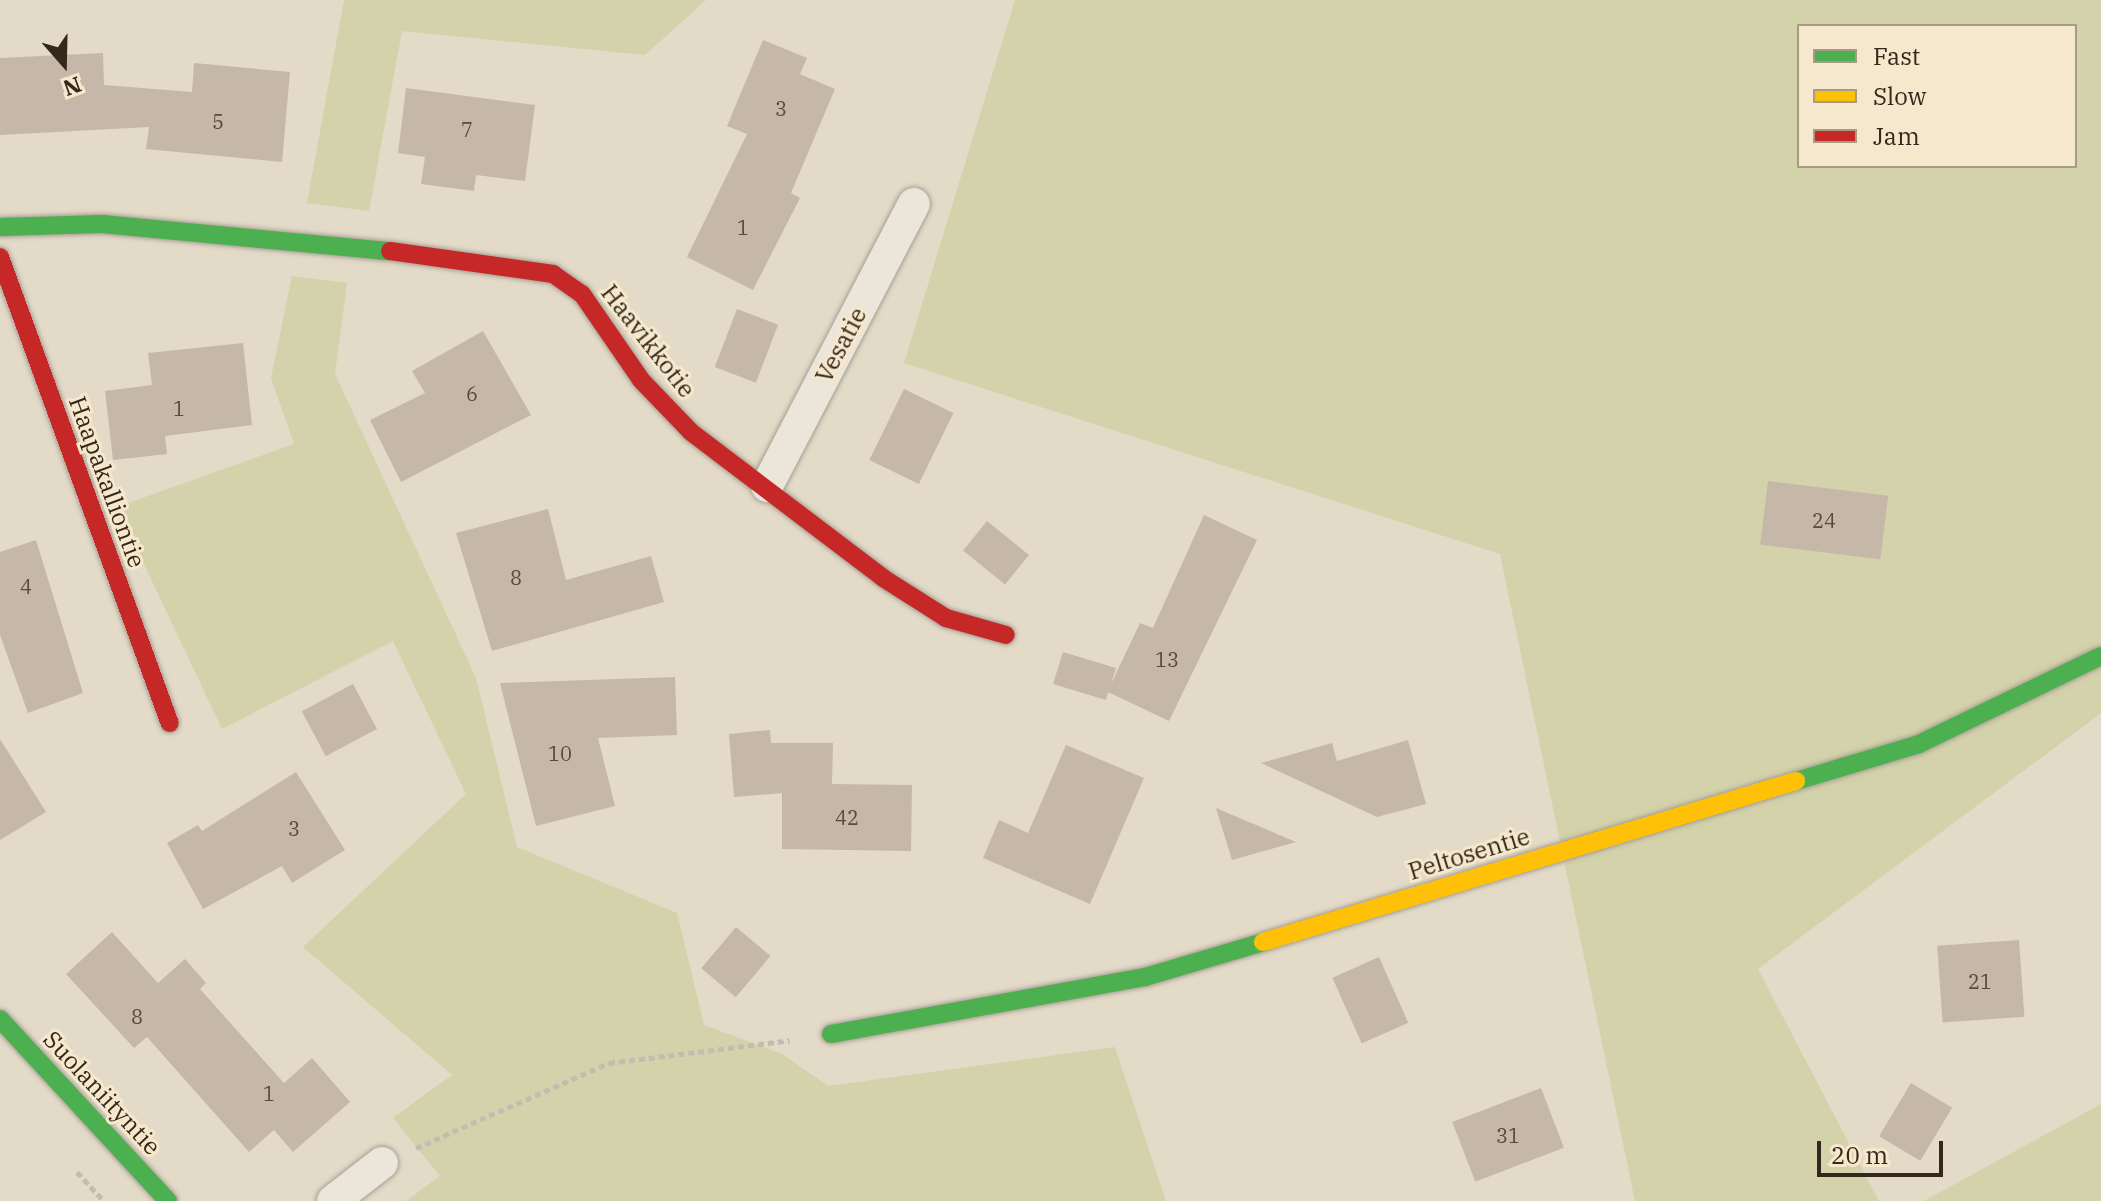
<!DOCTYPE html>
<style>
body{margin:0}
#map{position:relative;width:2101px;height:1201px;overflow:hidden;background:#e3dac8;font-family:"IBM Plex Serif",serif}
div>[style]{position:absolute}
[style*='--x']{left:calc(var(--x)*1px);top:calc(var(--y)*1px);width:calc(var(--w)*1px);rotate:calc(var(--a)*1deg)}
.green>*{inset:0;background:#d3d2aa}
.building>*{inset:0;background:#c6b8a9;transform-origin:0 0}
.path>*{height:5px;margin-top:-2.5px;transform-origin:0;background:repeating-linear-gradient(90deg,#c3bcb1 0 6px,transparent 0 10px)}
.roads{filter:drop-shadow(0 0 2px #a79f92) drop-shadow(0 0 2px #a79f92)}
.street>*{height:32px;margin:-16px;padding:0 16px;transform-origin:16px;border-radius:16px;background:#ebe5da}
.fast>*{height:18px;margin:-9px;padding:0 9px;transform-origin:9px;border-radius:9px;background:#4caf50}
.slow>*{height:18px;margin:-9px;padding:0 9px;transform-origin:9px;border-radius:9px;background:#ffc107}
.jam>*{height:18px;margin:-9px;padding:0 9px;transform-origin:9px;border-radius:9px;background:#c62828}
span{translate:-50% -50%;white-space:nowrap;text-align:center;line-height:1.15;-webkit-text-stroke:6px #f5e8cc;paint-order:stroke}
.number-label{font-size:20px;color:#584b3e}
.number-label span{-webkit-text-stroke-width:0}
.street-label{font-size:24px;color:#34271b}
.legend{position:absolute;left:1797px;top:24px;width:280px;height:144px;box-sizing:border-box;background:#f5e8cc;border:2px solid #a89b85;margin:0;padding:10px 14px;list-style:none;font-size:24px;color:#34271b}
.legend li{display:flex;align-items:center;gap:16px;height:40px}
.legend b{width:40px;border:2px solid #a89b85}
.north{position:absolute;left:24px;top:24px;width:80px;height:80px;-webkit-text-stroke:6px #f5e8cc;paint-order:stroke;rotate:160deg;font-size:22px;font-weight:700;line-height:32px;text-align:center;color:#34271b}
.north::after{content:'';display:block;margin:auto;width:28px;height:36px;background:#34271b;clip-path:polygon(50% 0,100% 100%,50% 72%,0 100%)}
.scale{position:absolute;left:1817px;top:1141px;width:126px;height:36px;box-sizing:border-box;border:4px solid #34271b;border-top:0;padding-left:10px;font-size:24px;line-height:28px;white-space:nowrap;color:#34271b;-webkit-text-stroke:6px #f5e8cc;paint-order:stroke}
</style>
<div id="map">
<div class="green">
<div style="clip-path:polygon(344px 0,706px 0,645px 55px,402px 31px,369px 211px,307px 203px)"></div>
<div style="clip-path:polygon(evenodd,1015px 0,2101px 0,2101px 713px,1758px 969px,1879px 1201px,1635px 1201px,1500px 554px,904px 363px,1015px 0,1799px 26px,2075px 26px,2075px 166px,1799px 166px,1799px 26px)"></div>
<div style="clip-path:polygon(292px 276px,347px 283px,335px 374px,476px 678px,517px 847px,677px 913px,704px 1025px,782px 1054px,828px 1086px,1115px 1047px,1166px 1201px,406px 1201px,440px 1176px,393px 1118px,452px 1075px,303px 947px,466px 794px,393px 641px,222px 729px,117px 507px,294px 444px,271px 378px)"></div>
<div style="clip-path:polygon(2101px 1104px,2101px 1201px,1924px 1201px)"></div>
</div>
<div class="building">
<div style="clip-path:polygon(763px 40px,807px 58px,800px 74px,835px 89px,791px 193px,800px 198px,753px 290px,687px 257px,747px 134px,727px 126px)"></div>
<div style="clip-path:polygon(103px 53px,104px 85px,192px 92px,194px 63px,290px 72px,282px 162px,146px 149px,149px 127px,0 135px,0 58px)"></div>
<div style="clip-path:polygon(406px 88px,535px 105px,525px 181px,476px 175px,474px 191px,421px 184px,425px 157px,398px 153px)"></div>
<div style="left:737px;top:309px;width:44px;height:62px;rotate:21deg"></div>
<div style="clip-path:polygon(483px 331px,531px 415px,401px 482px,370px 420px,425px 393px,412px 371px)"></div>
<div style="clip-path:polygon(243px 343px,252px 425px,165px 436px,167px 454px,113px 460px,105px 391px,152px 385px,148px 353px)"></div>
<div style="left:904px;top:389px;width:55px;height:79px;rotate:26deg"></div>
<div style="left:1768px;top:481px;width:121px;height:64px;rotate:7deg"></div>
<div style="clip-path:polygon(548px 509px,566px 580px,651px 556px,664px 602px,492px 651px,456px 533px)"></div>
<div style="clip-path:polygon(1204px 515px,1257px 540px,1169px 721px,1108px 692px,1106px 700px,1053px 684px,1063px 652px,1116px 668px,1111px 684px,1140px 623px,1153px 628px)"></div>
<div style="left:987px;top:521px;width:54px;height:38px;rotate:39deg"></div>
<div style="clip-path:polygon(36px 540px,83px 693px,28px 713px,0 635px,0 552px)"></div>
<div style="clip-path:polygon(675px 677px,677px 735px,598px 738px,615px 806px,536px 826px,500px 683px)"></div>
<div style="left:353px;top:684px;width:51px;height:58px;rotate:62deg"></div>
<div style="clip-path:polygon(770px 730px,771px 743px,833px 743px,832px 784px,912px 785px,911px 851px,782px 849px,782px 793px,734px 797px,729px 734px)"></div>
<div style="clip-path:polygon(0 739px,46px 812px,0 840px)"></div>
<div style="clip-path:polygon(1408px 740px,1426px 804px,1377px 817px,1261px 763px,1332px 743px,1337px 761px)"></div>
<div style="clip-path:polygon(1066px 745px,1144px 778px,1090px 904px,983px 858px,999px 820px,1028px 833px)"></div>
<div style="clip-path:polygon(296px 772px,345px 850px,292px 883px,282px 866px,203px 909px,167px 843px,198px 825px,202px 831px)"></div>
<div style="clip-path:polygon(1216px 808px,1296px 842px,1232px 860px)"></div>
<div style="left:736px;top:927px;width:45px;height:54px;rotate:40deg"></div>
<div style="clip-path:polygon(112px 932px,158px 983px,185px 959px,206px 983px,200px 989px,284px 1083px,312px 1058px,350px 1102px,293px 1152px,274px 1130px,249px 1152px,147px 1037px,134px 1048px,66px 974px)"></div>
<div style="left:2019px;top:940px;width:77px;height:82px;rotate:86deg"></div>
<div style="left:1379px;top:957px;width:72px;height:51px;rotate:66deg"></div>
<div style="left:1911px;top:1083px;width:48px;height:62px;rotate:31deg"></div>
<div style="left:1541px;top:1088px;width:64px;height:95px;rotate:69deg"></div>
</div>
<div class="path">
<div style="--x:416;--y:1148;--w:211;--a:-23.8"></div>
<div style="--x:609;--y:1063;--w:182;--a:-7.2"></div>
<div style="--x:77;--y:1172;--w:40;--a:47"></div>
</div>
<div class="roads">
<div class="street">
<div style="--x:767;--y:486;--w:318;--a:-62.5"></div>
<div style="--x:333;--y:1201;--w:62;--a:-37.8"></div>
</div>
<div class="fast">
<div style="--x:0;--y:227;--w:102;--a:-1.7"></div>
<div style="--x:102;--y:224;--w:289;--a:5.4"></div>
<div style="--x:1796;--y:781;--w:128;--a:-16.7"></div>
<div style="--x:1919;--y:744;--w:202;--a:-25.8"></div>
<div style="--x:0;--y:1019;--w:248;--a:47.3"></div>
<div style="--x:831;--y:1034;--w:319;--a:-10.3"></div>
<div style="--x:1145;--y:977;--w:123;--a:-16.5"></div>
</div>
<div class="slow">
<div style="--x:1263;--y:942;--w:557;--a:-16.81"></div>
</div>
<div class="jam">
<div style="--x:390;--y:251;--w:165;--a:8"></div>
<div style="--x:553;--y:274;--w:35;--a:35"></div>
<div style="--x:582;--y:294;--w:104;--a:55.5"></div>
<div style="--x:641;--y:380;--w:72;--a:46.1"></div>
<div style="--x:691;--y:432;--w:241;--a:37.2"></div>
<div style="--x:883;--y:578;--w:75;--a:32.4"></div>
<div style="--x:946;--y:618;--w:62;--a:15.8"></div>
<div style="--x:0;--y:257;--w:496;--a:70"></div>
</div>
</div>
<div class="number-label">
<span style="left:781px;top:108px">3</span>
<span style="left:218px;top:121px">5</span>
<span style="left:467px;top:129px">7</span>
<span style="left:743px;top:227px">1</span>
<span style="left:472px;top:393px">6</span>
<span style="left:179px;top:408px">1</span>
<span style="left:1824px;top:520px">24</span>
<span style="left:516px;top:577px">8</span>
<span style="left:26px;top:586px">4</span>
<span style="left:1167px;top:659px">13</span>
<span style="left:560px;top:753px">10</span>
<span style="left:847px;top:817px">42</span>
<span style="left:294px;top:828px">3</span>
<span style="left:1980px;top:981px">21</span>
<span style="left:137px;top:1016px">8</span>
<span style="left:269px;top:1093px">1</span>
<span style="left:1508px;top:1135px">31</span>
</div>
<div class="street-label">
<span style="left:648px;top:341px;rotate:52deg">Haavikkotie</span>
<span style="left:841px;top:345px;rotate:-62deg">Vesatie</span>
<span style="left:107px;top:482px;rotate:70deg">Haapakalliontie</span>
<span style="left:1469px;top:854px;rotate:-17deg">Peltosentie</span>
<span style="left:102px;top:1093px;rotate:47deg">Suolaniityntie</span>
</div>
<ul class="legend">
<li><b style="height:10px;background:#4caf50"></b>Fast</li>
<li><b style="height:10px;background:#ffc107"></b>Slow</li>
<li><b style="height:10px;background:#c62828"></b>Jam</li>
</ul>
<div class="north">N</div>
<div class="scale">20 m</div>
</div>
